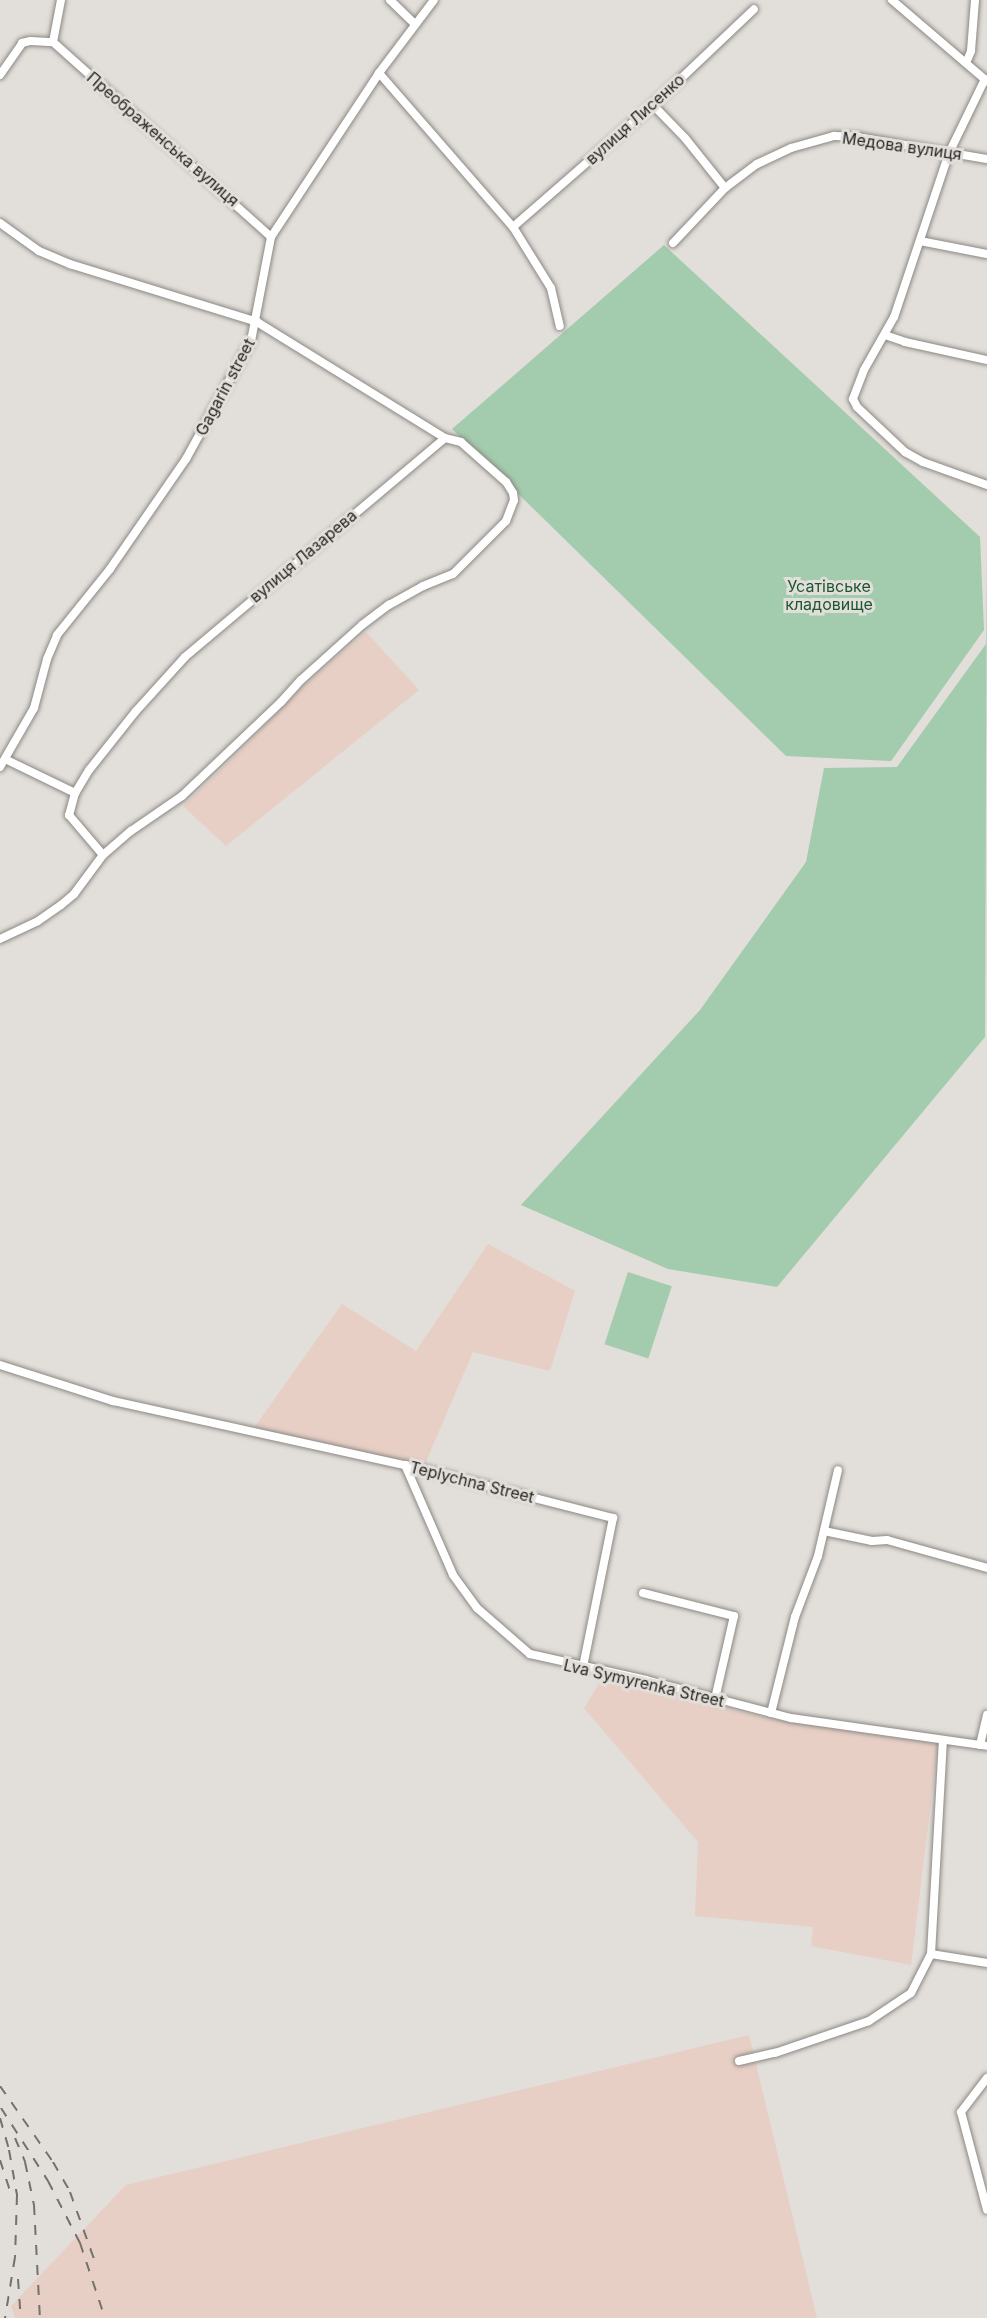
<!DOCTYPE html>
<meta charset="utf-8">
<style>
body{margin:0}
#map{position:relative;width:987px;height:2318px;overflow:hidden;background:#e2ded9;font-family:Inter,sans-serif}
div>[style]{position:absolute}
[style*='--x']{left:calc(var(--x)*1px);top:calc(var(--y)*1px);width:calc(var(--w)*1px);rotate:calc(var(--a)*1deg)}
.industrial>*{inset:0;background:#e7cfc5}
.green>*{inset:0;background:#a3cbad;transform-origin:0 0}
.roads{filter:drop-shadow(0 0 2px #8c8883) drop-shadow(0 0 2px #8c8883)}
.street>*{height:8px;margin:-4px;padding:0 4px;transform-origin:4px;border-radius:4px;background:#fff}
.rail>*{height:2px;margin-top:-1px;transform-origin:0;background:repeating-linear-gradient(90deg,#73716e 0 10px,transparent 0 20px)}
span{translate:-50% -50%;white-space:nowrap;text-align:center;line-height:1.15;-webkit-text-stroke:6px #e2ded9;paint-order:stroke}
.street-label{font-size:16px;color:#272624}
.park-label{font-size:16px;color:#195731}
</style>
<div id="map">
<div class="industrial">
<div style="clip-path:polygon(366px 632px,419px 690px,226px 846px,183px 806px,238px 753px,299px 690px)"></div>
<div style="clip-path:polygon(488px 1244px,575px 1291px,550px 1371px,473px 1352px,425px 1464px,251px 1432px,342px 1304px,416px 1351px)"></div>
<div style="clip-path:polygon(602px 1679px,770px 1719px,938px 1744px,911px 1965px,811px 1946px,813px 1927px,695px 1916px,698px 1842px,584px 1708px)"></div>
<div style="clip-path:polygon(749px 2035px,817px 2318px,15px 2318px,11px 2306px,126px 2185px)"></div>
</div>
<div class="green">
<div style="clip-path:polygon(664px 245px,980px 537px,984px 630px,891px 761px,786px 756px,452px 429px)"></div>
<div style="clip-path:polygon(987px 549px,985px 1037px,777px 1287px,668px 1269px,521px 1205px,700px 1010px,806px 862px,824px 768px,897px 767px,986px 644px)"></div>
<div style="left:628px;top:1272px;width:46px;height:76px;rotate:18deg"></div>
</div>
<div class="roads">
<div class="street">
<div style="--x:390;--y:0;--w:35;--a:44"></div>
<div style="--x:892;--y:0;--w:125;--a:40.5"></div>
<div style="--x:53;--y:42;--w:292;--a:41.8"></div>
<div style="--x:966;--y:63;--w:13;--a:-67"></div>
<div style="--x:971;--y:51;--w:51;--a:-85.5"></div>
<div style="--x:379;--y:73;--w:204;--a:49"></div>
<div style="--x:513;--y:227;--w:72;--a:58.1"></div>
<div style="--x:551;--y:288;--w:39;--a:77"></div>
<div style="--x:0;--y:75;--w:39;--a:-55"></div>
<div style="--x:22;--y:43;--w:9;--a:-13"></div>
<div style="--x:31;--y:41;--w:22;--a:3"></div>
<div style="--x:53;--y:42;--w:43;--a:-79.2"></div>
<div style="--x:985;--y:79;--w:82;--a:115.9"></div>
<div style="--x:949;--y:153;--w:173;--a:108.5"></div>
<div style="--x:894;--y:317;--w:61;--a:119.5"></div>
<div style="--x:864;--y:370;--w:31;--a:111"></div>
<div style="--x:853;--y:399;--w:9;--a:63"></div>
<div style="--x:857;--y:407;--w:66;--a:43.2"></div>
<div style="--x:905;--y:452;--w:21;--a:29"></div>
<div style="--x:923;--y:462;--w:68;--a:19.8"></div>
<div style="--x:653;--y:105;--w:46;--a:45.9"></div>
<div style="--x:685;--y:138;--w:64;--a:51.3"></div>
<div style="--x:0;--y:223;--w:48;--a:35.7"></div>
<div style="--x:39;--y:251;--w:34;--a:23"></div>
<div style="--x:70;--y:264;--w:196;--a:17.2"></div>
<div style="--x:257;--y:322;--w:221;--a:31.7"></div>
<div style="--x:445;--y:438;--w:340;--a:139.9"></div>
<div style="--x:185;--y:657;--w:73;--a:132.2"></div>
<div style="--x:136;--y:711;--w:75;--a:128.5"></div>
<div style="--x:89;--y:770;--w:27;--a:121"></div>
<div style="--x:75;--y:793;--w:23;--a:105"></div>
<div style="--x:69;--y:815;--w:52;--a:49.6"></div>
<div style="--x:513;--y:227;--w:186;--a:-41.1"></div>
<div style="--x:653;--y:105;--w:139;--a:-43.5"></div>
<div style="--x:920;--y:241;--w:68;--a:11"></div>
<div style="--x:673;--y:243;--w:76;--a:-46.6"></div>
<div style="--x:725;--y:188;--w:40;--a:-37"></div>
<div style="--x:757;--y:164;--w:38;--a:-25"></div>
<div style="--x:791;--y:148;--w:45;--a:-15.6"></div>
<div style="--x:834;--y:136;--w:24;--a:2"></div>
<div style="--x:858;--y:137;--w:131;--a:9.7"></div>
<div style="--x:885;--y:335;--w:21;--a:19"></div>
<div style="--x:905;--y:342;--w:84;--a:12.4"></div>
<div style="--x:7;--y:760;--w:76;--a:25.9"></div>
<div style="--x:0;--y:767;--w:68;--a:-60"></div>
<div style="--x:34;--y:708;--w:51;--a:-75.1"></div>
<div style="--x:47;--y:659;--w:26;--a:-67"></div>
<div style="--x:57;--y:635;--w:85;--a:-51.2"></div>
<div style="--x:110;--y:569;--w:134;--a:-55.4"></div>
<div style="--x:186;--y:459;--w:135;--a:-61.2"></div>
<div style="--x:251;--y:341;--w:106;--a:-79.1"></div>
<div style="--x:271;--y:237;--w:196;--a:-56.6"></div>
<div style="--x:379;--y:73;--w:91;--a:-53"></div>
<div style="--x:0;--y:939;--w:42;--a:-25.3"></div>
<div style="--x:38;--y:921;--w:28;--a:-35"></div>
<div style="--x:61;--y:905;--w:17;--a:-40"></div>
<div style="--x:74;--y:894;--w:49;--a:-53.4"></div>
<div style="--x:103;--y:855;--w:37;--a:-41"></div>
<div style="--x:131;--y:831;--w:62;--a:-34.5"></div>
<div style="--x:182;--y:796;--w:137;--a:-43.5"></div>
<div style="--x:281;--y:702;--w:30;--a:-48"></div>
<div style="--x:301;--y:680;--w:82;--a:-42"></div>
<div style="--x:362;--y:625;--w:34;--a:-37"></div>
<div style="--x:389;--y:605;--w:39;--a:-29"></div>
<div style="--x:423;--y:586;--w:32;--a:-22"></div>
<div style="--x:453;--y:574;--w:75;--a:-45"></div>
<div style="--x:506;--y:521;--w:22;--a:-69"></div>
<div style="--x:514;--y:500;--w:7;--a:-98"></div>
<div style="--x:513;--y:493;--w:13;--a:-122"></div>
<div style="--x:506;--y:482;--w:60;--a:-138.4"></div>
<div style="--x:461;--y:442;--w:16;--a:-166"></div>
<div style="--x:0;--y:1365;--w:119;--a:17.7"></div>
<div style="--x:113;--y:1401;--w:299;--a:12.4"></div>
<div style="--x:405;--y:1465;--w:215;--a:14.3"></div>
<div style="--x:613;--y:1518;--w:152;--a:101.4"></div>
<div style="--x:405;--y:1465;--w:120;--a:66.4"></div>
<div style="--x:453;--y:1575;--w:41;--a:54"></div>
<div style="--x:477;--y:1608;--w:70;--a:41"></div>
<div style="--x:530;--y:1654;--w:119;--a:12.6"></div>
<div style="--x:646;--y:1680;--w:150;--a:14.7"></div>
<div style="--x:791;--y:1718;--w:198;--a:8.1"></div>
<div style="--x:824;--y:1531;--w:49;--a:11.8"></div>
<div style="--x:872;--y:1541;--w:15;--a:-4"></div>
<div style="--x:887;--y:1540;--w:104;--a:15.6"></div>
<div style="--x:643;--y:1593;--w:94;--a:14.2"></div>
<div style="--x:734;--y:1616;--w:85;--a:102.9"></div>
<div style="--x:771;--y:1713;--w:99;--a:-76"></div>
<div style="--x:795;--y:1617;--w:65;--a:-69.3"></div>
<div style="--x:818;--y:1556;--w:88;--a:-76.9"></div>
<div style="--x:980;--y:1745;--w:31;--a:-77"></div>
<div style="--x:931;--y:1954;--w:57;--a:9.1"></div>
<div style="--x:739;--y:2061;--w:37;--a:-13"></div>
<div style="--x:775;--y:2053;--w:99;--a:-18.8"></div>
<div style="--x:869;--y:2021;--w:50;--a:-33.7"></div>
<div style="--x:911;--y:1993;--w:44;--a:-62.9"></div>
<div style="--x:931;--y:1954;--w:214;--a:-86.8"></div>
<div style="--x:987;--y:2078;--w:43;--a:127.4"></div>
<div style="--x:961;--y:2112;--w:101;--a:75.1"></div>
</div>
</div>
<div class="rail">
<div style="--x:0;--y:2086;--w:93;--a:55.1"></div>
<div style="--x:53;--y:2162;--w:34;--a:60"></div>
<div style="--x:70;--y:2192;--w:74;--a:70.3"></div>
<div style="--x:1;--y:2108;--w:87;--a:57.2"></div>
<div style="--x:48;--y:2181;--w:70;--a:62.7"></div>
<div style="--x:80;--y:2243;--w:79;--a:71.6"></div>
<div style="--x:0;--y:2118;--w:33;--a:74"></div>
<div style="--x:9;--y:2150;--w:46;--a:79.9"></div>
<div style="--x:17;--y:2195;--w:62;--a:91.8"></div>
<div style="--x:15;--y:2257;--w:62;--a:99.3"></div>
<div style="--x:15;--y:2138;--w:26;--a:67"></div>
<div style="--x:25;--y:2162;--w:44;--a:78.2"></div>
<div style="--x:34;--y:2205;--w:113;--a:87"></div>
<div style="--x:0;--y:2160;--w:33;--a:72"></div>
<div style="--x:18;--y:2279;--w:39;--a:86"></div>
</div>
<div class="street-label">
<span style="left:635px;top:119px;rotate:-42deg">вулиця Лисенко</span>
<span style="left:163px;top:139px;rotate:41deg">Преображенська вулиця</span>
<span style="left:902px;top:146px;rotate:8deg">Медова вулиця</span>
<span style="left:225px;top:387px;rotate:-62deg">Gagarin street</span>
<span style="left:303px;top:556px;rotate:-40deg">вулиця Лазарева</span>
<span style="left:472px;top:1482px;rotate:14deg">Teplychna Street</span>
<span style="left:644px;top:1683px;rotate:13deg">Lva Symyrenka Street</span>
</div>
<div class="park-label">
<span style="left:829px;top:595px">Усатівське<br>кладовище</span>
</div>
</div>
